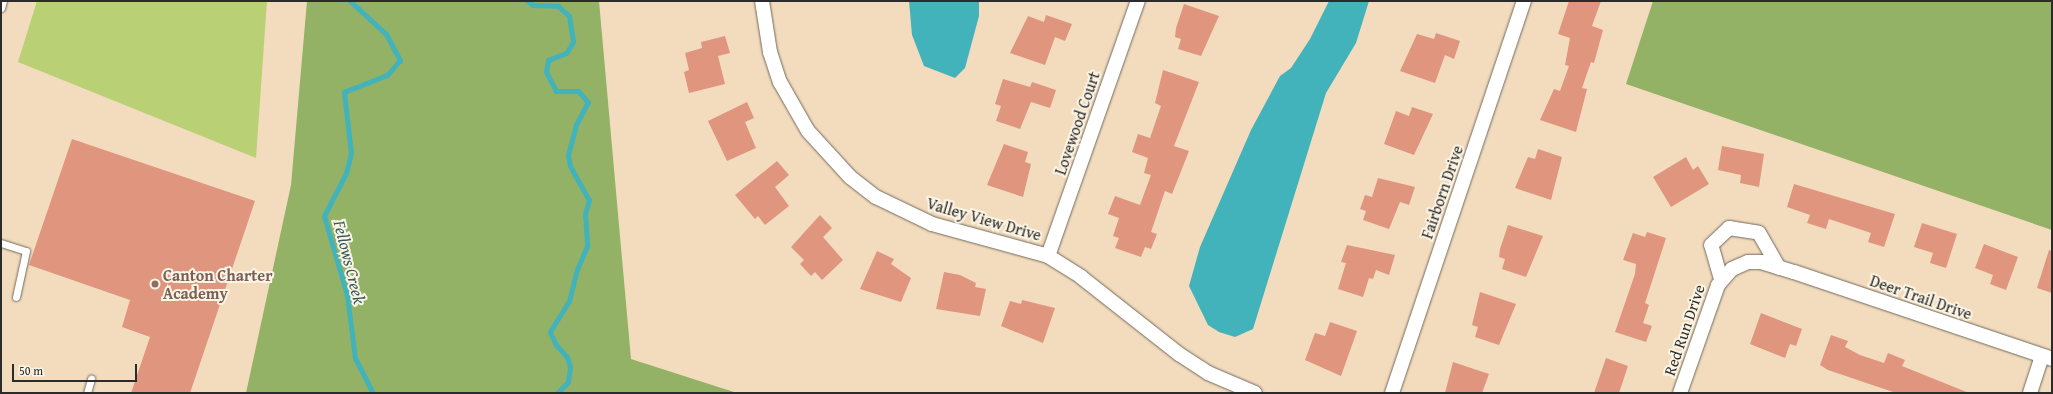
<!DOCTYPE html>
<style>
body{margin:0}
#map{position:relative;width:2053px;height:394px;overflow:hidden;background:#f3dcbd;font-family:"Gentium Book Plus",serif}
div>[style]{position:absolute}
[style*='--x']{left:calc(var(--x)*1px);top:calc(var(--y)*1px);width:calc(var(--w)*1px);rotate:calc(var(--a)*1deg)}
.green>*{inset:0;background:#bad074}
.forest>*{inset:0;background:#93b266}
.water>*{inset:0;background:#42b2bb}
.stream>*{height:5px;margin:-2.5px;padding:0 2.5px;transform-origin:2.5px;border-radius:2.5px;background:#42b2bb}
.building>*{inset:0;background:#df957e}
.roads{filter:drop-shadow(0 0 1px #71695e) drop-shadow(0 0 1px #71695e)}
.service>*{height:7px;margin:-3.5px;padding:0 3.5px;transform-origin:3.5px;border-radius:3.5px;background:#fff}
.minor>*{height:14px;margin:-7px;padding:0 7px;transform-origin:7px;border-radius:7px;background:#fff}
.dots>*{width:11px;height:11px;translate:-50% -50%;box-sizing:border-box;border:2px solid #fcf5e5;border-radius:50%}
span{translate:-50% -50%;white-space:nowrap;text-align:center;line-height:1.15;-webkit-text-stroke:4px #fcf5e5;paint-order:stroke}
.street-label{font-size:16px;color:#2b2b2b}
.education-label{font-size:16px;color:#785e54;font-weight:700}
.left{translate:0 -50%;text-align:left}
.water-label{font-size:17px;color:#335a5d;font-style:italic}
.frame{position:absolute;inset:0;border:2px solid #2b2b2b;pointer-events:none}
.scale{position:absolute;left:12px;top:364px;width:125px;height:18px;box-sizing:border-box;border:2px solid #2b2b2b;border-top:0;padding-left:5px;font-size:12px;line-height:14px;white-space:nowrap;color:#2b2b2b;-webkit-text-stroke:3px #fcf5e5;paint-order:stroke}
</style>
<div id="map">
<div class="green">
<div style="clip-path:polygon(37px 1px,267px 1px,256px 158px,18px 62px)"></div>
</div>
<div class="forest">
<div style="clip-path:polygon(307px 1px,599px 1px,631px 359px,737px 393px,246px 393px,291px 185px)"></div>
<div style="clip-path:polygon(1653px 1px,2052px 1px,2052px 230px,1626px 84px)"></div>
</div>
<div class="water">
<div style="clip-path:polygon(909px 1px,979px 1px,979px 16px,965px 68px,955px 78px,924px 66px,912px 35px)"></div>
<div style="clip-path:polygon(1329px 1px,1369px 1px,1356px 43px,1326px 93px,1253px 329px,1235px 337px,1219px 332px,1208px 325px,1189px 286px,1200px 247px,1251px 130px,1280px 76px,1291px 68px,1310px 39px)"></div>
</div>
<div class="stream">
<div style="--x:350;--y:1;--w:49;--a:42.5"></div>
<div style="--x:386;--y:34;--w:30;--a:62"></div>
<div style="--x:400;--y:60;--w:20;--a:131"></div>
<div style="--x:387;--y:75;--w:46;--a:158.4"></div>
<div style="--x:344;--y:92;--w:61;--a:83.5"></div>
<div style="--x:351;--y:153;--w:21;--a:104"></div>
<div style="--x:346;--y:173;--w:48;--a:117.1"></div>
<div style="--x:324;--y:216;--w:82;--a:73.8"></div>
<div style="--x:347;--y:295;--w:64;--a:82.8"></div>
<div style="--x:355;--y:358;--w:39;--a:63"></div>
<div style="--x:527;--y:1;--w:7;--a:34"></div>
<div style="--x:533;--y:5;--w:25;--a:2"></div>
<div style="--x:558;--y:6;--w:15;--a:42"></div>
<div style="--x:569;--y:16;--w:26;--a:81"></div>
<div style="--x:573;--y:42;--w:13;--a:122"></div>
<div style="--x:566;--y:53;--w:19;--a:159"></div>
<div style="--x:548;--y:60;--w:12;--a:99"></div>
<div style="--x:546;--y:72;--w:21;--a:62"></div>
<div style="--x:556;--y:91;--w:22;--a:0"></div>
<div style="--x:578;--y:91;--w:15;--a:48"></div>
<div style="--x:588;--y:102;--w:26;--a:118"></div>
<div style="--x:576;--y:125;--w:31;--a:105"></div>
<div style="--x:568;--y:155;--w:11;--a:80"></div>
<div style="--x:570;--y:166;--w:39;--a:61"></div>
<div style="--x:589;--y:200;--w:15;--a:106"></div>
<div style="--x:585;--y:214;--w:32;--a:86"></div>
<div style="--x:587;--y:246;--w:25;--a:113"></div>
<div style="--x:577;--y:269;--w:33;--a:104"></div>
<div style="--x:569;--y:301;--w:36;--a:122"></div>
<div style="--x:550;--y:332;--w:14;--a:65"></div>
<div style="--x:556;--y:345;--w:16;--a:47"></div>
<div style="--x:567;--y:357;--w:10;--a:73"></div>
<div style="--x:570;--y:367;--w:15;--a:98"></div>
<div style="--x:568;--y:382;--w:16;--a:135"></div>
</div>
<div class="building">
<div style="clip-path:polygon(1569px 1px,1601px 1px,1592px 26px,1603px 30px,1594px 63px,1591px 62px,1582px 88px,1587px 89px,1576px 132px,1540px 120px,1554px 89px,1560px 91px,1569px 66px,1565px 65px,1570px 38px,1558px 34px)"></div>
<div style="clip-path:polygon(1184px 4px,1219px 16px,1201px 56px,1178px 49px,1181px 39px,1175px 37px,1176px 28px)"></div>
<div style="clip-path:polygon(1046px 15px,1072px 24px,1065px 41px,1055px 37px,1045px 65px,1010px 53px,1028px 16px,1044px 22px)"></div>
<div style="clip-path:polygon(1436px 33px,1460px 41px,1454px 59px,1445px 55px,1435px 83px,1400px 71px,1417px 34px,1434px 39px)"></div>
<div style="clip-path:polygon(725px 36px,730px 53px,718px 56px,725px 84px,689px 93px,684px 72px,689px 70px,685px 53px,702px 48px,701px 42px)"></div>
<div style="clip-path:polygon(1163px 70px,1199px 82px,1174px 146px,1189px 151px,1172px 194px,1165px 191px,1151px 232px,1157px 234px,1151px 249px,1145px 247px,1141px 257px,1115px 248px,1119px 238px,1113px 236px,1119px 218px,1108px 214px,1115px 196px,1140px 205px,1151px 175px,1144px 173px,1148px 158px,1132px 152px,1138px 134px,1150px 138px,1161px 106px,1155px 103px)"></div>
<div style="clip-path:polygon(1003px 79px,1030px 87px,1032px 82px,1056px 90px,1050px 108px,1031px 102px,1020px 129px,996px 121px,1001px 106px,995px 104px)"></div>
<div style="clip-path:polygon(747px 102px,754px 118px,745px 122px,756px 148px,727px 161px,708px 121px)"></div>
<div style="clip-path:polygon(1412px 107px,1433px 114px,1414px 155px,1384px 144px,1396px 111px,1409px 116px)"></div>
<div style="clip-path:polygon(72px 139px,255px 201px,190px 393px,131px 393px,150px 337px,122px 327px,130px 300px,29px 265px)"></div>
<div style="clip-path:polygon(1004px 144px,1028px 152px,1025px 162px,1031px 164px,1023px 197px,987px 185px)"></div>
<div style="clip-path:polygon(1722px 146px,1764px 154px,1759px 187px,1740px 183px,1741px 175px,1718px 170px)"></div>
<div style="clip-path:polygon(1538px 149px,1562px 157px,1551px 200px,1515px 188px,1528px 157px,1535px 159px)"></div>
<div style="clip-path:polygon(1686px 157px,1693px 170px,1698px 166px,1709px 184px,1671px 207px,1653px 177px)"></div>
<div style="clip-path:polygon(777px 161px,789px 175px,775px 187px,789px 206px,765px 225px,758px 216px,755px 219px,735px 195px)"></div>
<div style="clip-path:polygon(1378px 178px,1415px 187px,1409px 205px,1400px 202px,1389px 229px,1363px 220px,1366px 211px,1360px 209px,1365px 195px,1372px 197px)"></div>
<div style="clip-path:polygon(1794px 184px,1895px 214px,1884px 247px,1868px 242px,1871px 233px,1829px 219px,1826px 229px,1807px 223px,1810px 215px,1787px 207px)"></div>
<div style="clip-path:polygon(820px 215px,832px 228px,823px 237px,843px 260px,822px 280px,815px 272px,811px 276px,800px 264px,804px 260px,791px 247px)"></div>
<div style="clip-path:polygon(1922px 223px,1957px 234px,1946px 268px,1930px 263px,1933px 253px,1914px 247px)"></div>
<div style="clip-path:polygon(1508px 225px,1543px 236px,1526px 277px,1502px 269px,1505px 259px,1499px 257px,1500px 249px)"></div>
<div style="clip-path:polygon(1647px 232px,1666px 238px,1645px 303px,1649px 305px,1643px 323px,1652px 326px,1646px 342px,1615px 332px,1635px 274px,1636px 264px,1623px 260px,1633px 233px,1645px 237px)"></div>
<div style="clip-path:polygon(1984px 244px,2018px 257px,2006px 290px,1990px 284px,1993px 275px,1975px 268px)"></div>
<div style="clip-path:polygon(1347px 245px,1395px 255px,1389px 275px,1376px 270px,1373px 279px,1369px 278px,1363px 297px,1338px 289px,1346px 263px,1341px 262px)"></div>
<div style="clip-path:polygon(2049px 250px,2052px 251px,2052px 293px,2037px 288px)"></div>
<div style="clip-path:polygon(877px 251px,894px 259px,891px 264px,911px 278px,901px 302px,860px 289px)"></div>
<div style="clip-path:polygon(944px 272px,960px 275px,976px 283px,975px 287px,986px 289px,980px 316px,936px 309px)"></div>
<div style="clip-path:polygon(1480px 292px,1516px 304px,1499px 345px,1475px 337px,1478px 327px,1472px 325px)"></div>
<div style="clip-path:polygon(1022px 300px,1055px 308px,1043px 343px,1001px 326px,1010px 301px,1021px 304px)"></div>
<div style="clip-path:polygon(1761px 313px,1802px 329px,1796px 346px,1790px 344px,1785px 358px,1750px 344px)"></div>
<div style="clip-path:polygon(1330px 322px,1357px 331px,1341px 376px,1305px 360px,1315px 333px,1325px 336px)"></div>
<div style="clip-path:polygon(1831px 335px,1848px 341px,1845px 347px,1860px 355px,1884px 363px,1888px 353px,1905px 360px,1902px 366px,1969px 393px,1896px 393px,1828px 370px,1820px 365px)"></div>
<div style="clip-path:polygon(1606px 358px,1628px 366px,1619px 393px,1594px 393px)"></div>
<div style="clip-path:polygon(1453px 362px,1489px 374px,1482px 393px,1445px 393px)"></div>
</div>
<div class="roads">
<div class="service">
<div style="--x:1;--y:8;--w:7;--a:-74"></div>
<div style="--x:1;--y:243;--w:26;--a:18"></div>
<div style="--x:26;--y:251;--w:47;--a:102.3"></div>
<div style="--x:87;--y:393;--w:15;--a:-74"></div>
</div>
<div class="minor">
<div style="--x:762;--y:1;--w:52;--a:81.1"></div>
<div style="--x:770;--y:52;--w:32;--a:72"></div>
<div style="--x:780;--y:82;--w:56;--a:60.3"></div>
<div style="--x:808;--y:131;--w:62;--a:47.6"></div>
<div style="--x:850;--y:177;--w:33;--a:38"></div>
<div style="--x:876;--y:197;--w:62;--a:25.7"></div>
<div style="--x:932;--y:224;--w:120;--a:15.4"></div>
<div style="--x:1048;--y:256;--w:39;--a:32"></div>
<div style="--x:1081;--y:277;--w:125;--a:38.2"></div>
<div style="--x:1179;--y:354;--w:35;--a:33"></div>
<div style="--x:1208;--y:373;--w:51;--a:23.1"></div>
<div style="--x:1048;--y:256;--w:270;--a:-70.6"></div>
<div style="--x:1721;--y:279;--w:35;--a:-106"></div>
<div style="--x:1711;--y:245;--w:25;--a:-43"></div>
<div style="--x:1729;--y:228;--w:30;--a:9"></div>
<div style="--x:1759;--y:233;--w:40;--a:60.3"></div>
<div style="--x:1392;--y:393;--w:414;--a:-71.4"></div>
<div style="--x:1680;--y:393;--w:114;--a:-70.6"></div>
<div style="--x:1718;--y:285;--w:21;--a:-49"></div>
<div style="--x:1732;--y:269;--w:17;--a:-24"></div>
<div style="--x:1748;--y:262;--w:13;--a:0"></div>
<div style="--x:1761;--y:262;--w:34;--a:17"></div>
<div style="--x:1794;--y:272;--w:272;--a:18.6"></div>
<div style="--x:2030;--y:393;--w:39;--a:-72"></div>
</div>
</div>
<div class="dots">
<div style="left:155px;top:284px;background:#8d6e63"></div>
</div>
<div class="street-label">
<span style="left:1077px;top:123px;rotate:-71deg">Lovewood Court</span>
<span style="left:1442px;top:192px;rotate:-71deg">Fairborn Drive</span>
<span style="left:984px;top:219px;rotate:16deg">Valley View Drive</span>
<span style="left:1921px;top:297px;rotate:19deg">Deer Trail Drive</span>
<span style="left:1684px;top:330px;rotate:-71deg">Red Run Drive</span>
</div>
<div class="education-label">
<span class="left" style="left:163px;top:284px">Canton Charter<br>Academy</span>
</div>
<div class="water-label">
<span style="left:350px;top:262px;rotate:76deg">Fellows Creek</span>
</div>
<div class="frame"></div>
<div class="scale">50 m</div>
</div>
